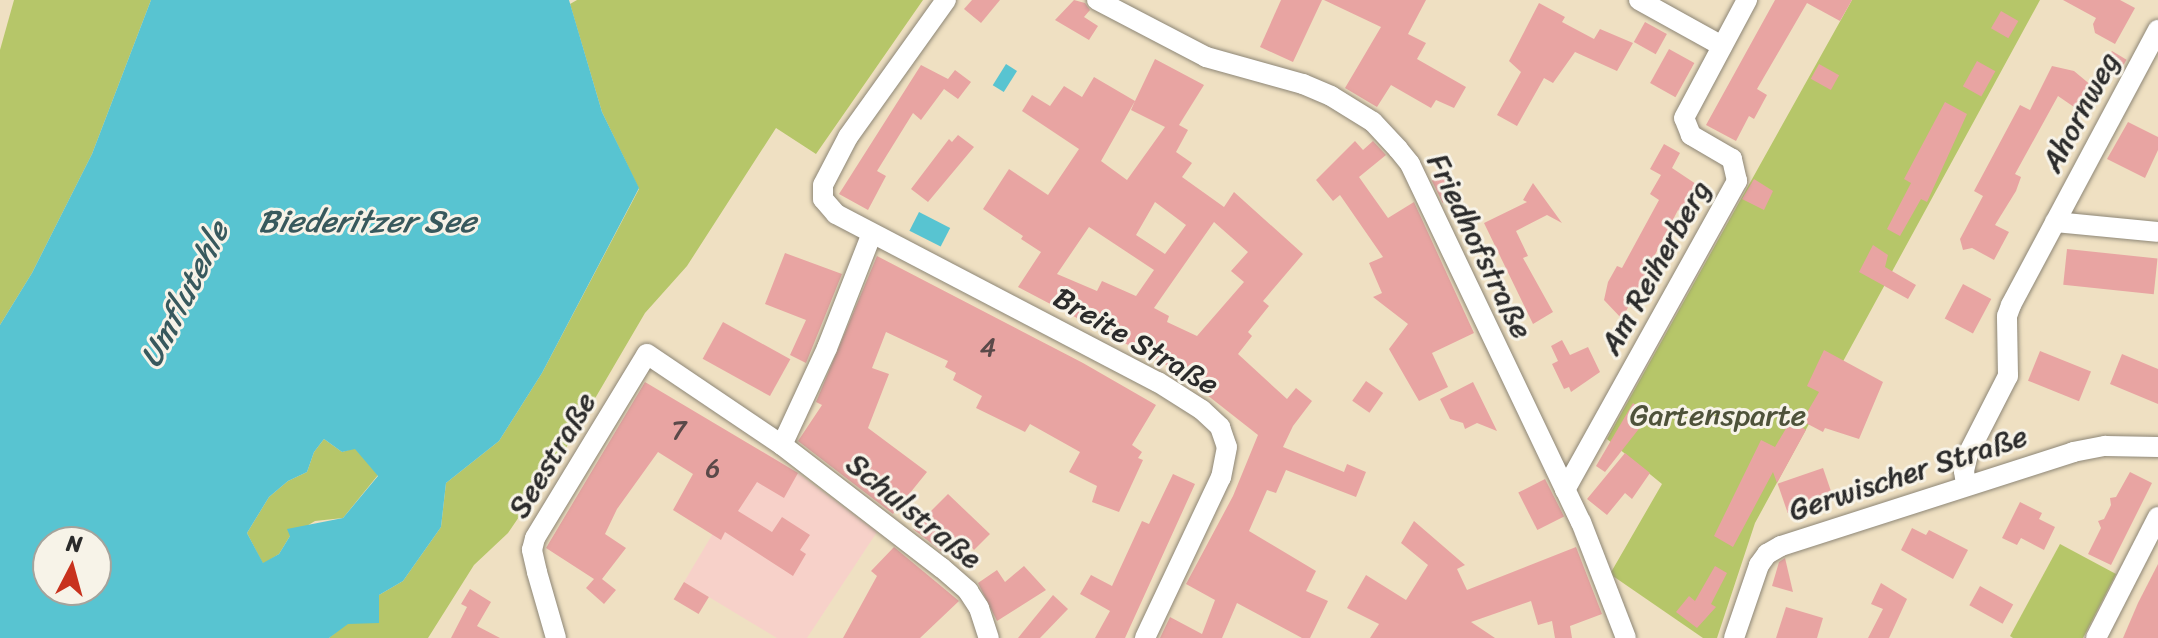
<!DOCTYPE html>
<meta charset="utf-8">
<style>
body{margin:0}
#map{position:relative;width:2158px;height:638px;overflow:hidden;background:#efe0c2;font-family:Sriracha,sans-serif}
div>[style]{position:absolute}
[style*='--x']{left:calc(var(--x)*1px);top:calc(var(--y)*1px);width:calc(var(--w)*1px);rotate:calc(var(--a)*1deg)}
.built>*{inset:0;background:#f7d1c9}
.green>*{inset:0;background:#b6c669}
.water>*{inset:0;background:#58c4d1;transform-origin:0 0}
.building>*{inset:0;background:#e8a4a2;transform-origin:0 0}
.roads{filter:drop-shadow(0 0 2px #8d8676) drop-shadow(0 0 2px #8d8676)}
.minor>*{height:20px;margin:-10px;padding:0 10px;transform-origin:10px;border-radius:10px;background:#fff}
span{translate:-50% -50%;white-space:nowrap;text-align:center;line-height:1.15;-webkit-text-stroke:6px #f7f3e8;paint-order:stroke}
.number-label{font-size:26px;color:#5a4949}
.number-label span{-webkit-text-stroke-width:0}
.street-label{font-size:30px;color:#2b2b2b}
.park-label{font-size:30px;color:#4e523a}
.water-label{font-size:32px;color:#38595d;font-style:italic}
.north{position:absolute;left:32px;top:526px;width:80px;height:80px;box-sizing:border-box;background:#f7f3e8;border:2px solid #a5a39c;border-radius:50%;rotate:6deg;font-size:22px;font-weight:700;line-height:32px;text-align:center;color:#2b2b2b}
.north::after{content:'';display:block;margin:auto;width:28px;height:36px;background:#c8321e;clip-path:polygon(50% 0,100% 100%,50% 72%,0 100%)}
</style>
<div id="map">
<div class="built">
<div style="clip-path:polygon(762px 451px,798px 473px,877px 532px,807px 638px,777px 638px,684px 582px)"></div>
</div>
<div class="green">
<div style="clip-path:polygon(14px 0,151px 0,92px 154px,32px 273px,0 325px,0 50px)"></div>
<div style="clip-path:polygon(577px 0,923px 0,816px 154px,776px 128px,687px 266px,645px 313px,566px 448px,508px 533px,474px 565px,428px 638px,329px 638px,379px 595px,403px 581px,441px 527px,446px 483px,499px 441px,542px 373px,639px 189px,602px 112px,570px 4px)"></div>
<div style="clip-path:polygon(1852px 0,2040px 0,1755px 523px,1717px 638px,1703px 638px,1610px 574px,1662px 484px,1607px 439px)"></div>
<div style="clip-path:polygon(324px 439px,342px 452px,355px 448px,378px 475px,343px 518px,315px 521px,290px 536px,279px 554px,263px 564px,247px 533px,269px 497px,288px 481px,307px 472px,314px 452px)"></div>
<div style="clip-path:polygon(2060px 544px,2116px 574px,2083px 638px,2013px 638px,2010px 636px)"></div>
</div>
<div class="water">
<div style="clip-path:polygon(evenodd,151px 0,569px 0,602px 112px,639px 188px,542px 373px,499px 441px,446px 483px,441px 527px,403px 581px,379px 595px,379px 623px,348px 624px,329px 638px,0 638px,0 325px,32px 273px,92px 154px,151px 0,324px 439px,342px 452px,355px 449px,378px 476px,343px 518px,287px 529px,290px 536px,279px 554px,263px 563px,247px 533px,269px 497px,288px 481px,307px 472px,314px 452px,324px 439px,151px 0,48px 542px,96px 542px,96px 590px,48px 590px,48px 542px)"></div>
<div style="left:1006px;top:64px;width:13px;height:25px;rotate:32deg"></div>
<div style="left:919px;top:212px;width:35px;height:21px;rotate:27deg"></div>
</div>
<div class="building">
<div style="clip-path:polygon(972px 0,1000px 0,981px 23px,964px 9px)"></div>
<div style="clip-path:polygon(1074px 0,1085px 3px,1090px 10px,1084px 17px,1098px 26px,1089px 40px,1055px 20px)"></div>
<div style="clip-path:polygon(1281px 0,1322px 0,1293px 62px,1260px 47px)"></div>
<div style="clip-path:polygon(1324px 0,1426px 0,1408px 34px,1426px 43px,1417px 59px,1466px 87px,1454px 108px,1436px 100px,1431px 108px,1391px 85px,1377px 107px,1345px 88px,1381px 27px)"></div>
<div style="clip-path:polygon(1775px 0,1852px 0,1840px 21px,1807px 3px,1757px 89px,1767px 95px,1754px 119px,1749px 116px,1736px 141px,1706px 125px)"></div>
<div style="clip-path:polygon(2063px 0,2120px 0,2135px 8px,2115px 44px,2095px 33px,2093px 24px,2096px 18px)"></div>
<div style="clip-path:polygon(1539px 3px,1565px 17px,1562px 22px,1594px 39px,1600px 29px,1633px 43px,1617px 71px,1575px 52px,1553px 83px,1544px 78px,1517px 126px,1497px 115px,1521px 72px,1509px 61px)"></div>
<div style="left:2001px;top:11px;width:20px;height:20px;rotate:30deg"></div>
<div style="left:1645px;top:22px;width:25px;height:23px;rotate:29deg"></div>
<div style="left:1669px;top:49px;width:29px;height:39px;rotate:29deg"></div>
<div style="left:2112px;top:51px;width:17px;height:19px;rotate:31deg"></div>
<div style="clip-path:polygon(evenodd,1155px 59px,1204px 85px,1179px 125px,1188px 130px,1176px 152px,1192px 163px,1182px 177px,1224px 207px,1234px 192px,1303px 254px,1263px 301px,1269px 306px,1248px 332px,1252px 336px,1238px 354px,1287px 399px,1296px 388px,1312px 401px,1293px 426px,1283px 447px,1344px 472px,1347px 464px,1366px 472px,1356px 497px,1286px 470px,1276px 493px,1267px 490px,1249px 531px,1316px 571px,1306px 591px,1328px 601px,1310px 638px,1302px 638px,1237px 603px,1222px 638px,1160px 638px,1170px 617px,1202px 634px,1215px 600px,1186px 584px,1233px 496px,1258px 435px,1174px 369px,1018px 287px,1041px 252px,1021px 239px,1023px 236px,983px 209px,1009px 169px,1048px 195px,1079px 149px,1022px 111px,1032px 95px,1050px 106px,1064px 86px,1082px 97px,1094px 77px,1135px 101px,1155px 59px,1135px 101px,1131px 110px,1165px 127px,1127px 180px,1101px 161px,1135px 101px,1155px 59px,1155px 202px,1186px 225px,1165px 254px,1136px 235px,1155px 202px,1155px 59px,1214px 222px,1248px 252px,1231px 271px,1244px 282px,1197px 336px,1167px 322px,1169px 316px,1154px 308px,1214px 222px,1155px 59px,1089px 227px,1154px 270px,1136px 296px,1102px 281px,1097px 291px,1057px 274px,1089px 227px)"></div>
<div style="left:1977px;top:61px;width:21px;height:29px;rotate:29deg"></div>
<div style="left:1819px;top:64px;width:23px;height:17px;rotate:29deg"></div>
<div style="clip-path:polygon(921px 65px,948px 79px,955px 70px,971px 82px,958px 99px,944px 89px,921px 120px,913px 113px,877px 171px,886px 176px,868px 210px,839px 194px)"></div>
<div style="clip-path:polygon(2052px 66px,2074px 71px,2092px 86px,2074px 107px,2058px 96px,2015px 174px,2021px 177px,2016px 191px,1995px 225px,2009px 232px,1994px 260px,1972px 248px,1963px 250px,1960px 239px,1983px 196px,1974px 191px,2020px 105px,2030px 110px)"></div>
<div style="clip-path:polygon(1945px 102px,1967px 114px,1927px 202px,1921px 199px,1900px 236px,1887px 229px,1911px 183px,1904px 179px)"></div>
<div style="clip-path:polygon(2128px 122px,2158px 137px,2158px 150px,2145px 178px,2107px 159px)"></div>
<div style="clip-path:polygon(958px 135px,974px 147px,928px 202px,911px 189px,949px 139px,952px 142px)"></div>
<div style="clip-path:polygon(1355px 141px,1363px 150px,1373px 141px,1386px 155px,1359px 177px,1388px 218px,1414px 202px,1474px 333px,1432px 353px,1448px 387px,1419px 401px,1389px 349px,1408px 324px,1373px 297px,1382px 293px,1369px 263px,1383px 257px,1340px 195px,1333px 201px,1316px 180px)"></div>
<div style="clip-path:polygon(1664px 144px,1680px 153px,1672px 168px,1696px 184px,1681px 212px,1678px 210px,1622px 319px,1604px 300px,1608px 282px,1617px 266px,1622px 268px,1659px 200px,1650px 194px,1661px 175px,1650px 169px)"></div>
<div style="left:1447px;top:173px;width:25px;height:17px;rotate:64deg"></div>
<div style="clip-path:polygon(1754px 179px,1773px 191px,1764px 210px,1742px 199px)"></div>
<div style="clip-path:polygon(1533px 183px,1562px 223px,1547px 215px,1516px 231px,1528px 256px,1523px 258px,1553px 312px,1533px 324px,1484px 223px,1527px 202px,1523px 200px)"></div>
<div style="clip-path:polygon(1873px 245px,1888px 255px,1885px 267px,1916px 285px,1908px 299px,1859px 272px)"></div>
<div style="left:2067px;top:249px;width:91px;height:36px;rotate:6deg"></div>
<div style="clip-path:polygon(785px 253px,842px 274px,806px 363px,790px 355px,806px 320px,765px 304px)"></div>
<div style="clip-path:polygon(877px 256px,1083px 363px,1156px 405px,1132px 445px,1142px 452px,1138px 458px,1143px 460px,1119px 512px,1092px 502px,1097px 486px,1069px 472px,1080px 452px,1030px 424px,1025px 432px,976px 408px,982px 396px,953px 380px,956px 373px,945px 367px,948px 361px,886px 332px,872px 368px,889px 374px,868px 428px,927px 472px,893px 514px,798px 441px,822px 405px,816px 402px)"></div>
<div style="left:1963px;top:284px;width:32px;height:39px;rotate:28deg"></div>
<div style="left:723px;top:322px;width:77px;height:42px;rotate:29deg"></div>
<div style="clip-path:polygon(1562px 340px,1570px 355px,1588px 347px,1600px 372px,1571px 392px,1569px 387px,1564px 389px,1552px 364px,1558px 361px,1551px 346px)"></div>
<div style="clip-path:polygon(1824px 350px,1883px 382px,1859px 439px,1825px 428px,1823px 432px,1802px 421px,1819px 392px,1807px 386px)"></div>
<div style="left:2040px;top:351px;width:55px;height:32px;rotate:22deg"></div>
<div style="clip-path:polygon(2122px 354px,2158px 369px,2158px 404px,2110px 384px)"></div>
<div style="left:1366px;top:381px;width:21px;height:24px;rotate:35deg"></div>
<div style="clip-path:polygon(645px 382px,798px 473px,784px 498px,757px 482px,738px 511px,772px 532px,782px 517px,810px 535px,800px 550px,806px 554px,793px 576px,725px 532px,721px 540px,673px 510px,693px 474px,658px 452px,617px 509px,605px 534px,626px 548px,602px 579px,616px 590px,604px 604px,586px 588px,594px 579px,546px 548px)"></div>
<div style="clip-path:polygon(1473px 382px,1497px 431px,1477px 423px,1465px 429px,1463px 423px,1450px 419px,1440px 399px)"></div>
<div style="clip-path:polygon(1633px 403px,1649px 416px,1605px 472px,1596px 466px)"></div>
<div style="clip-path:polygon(1791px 420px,1806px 430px,1777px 483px,1773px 472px,1733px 547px,1714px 536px,1761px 440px,1775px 447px)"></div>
<div style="clip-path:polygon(1625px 453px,1650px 473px,1632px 499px,1625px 493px,1607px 515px,1587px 499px)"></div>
<div style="left:1823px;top:468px;width:31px;height:48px;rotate:71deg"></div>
<div style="clip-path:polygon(2130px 472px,2152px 483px,2111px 565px,2088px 554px,2101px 528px,2098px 521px,2104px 519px,2111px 505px,2110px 498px,2116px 497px)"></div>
<div style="clip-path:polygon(1173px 474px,1195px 484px,1125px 638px,1095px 638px,1110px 611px,1080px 594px,1091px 575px,1112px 586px,1142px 521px,1149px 524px)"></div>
<div style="left:1545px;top:479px;width:42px;height:30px;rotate:63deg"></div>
<div style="clip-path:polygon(948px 494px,990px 534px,974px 550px,965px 540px,962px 542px,959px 539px,945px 554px,913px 529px)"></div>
<div style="clip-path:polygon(2020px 502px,2042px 513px,2039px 519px,2055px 527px,2044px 550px,2021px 538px,2017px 545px,2002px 538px)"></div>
<div style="clip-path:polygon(1414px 521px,1465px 565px,1457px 569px,1467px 590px,1576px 547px,1602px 614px,1570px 626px,1572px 638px,1555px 638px,1552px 621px,1538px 625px,1531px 601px,1471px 622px,1495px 638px,1370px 638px,1379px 624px,1347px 608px,1366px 575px,1406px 600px,1428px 565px,1401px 543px)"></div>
<div style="clip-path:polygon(1912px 528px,1926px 535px,1929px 530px,1968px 550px,1953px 579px,1901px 550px)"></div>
<div style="clip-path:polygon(894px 547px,959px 601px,920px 638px,843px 638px,877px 576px,871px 571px)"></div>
<div style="clip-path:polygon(1785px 558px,1793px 592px,1772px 586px,1779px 562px)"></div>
<div style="clip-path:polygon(2158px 564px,2158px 638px,2123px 638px,2138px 603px)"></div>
<div style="clip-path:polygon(1024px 566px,1046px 590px,997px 621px,978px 583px,997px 570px,1005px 582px)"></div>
<div style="clip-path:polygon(1715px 566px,1727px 573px,1711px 604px,1716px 607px,1697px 628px,1676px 612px,1689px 596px,1695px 601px)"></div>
<div style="left:684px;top:582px;width:29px;height:20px;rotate:31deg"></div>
<div style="clip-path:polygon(1881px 583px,1907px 599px,1889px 638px,1868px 638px,1883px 609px,1871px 604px)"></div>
<div style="left:1980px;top:586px;width:38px;height:22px;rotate:29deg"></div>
<div style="clip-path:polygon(470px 589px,491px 602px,477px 626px,500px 638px,451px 638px,467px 607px,461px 604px)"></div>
<div style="clip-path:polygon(1053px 595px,1068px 609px,1040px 638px,1018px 638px)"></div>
<div style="clip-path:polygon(1786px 607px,1823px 618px,1817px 638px,1776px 638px)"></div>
</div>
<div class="roads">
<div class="minor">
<div style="--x:946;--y:0;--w:168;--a:125.6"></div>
<div style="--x:848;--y:137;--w:54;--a:117.5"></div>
<div style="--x:823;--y:185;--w:14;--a:90"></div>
<div style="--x:823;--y:199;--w:20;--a:49"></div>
<div style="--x:836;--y:214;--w:363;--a:27.6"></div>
<div style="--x:1158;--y:382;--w:52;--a:32.5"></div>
<div style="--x:1202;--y:410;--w:25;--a:43"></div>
<div style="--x:1220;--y:427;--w:21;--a:71"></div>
<div style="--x:1227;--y:447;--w:31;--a:101"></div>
<div style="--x:1221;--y:477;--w:178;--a:115.3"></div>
<div style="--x:1097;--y:0;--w:123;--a:27.6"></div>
<div style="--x:1206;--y:57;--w:101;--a:15.6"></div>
<div style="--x:1303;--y:84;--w:30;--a:23"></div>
<div style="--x:1331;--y:96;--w:49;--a:31.8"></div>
<div style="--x:1373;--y:122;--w:37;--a:47"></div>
<div style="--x:1398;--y:149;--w:19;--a:51"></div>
<div style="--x:1410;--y:164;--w:397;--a:64.5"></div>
<div style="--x:1581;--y:522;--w:124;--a:68.8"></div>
<div style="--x:1639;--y:0;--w:95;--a:29"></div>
<div style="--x:2055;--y:222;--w:103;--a:5.5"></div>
<div style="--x:782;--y:445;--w:107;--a:-65.1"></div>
<div style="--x:827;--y:348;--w:123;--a:-68.6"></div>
<div style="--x:1966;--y:484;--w:13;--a:-99"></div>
<div style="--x:1964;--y:471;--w:17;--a:-77"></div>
<div style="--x:1968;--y:454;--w:88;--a:-62.9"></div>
<div style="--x:2008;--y:376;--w:60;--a:-91"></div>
<div style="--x:2007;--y:316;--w:12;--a:-70"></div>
<div style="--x:2011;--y:305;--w:312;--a:-61.9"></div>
<div style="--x:1565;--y:490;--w:354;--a:-60.9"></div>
<div style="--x:1737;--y:181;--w:23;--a:-103"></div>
<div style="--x:1732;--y:159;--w:48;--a:-149.7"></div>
<div style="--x:1691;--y:135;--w:18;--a:-112"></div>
<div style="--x:1684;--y:118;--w:134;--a:-61.9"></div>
<div style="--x:556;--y:638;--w:69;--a:-106.1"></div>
<div style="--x:537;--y:572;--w:23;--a:-103"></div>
<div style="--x:532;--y:550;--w:12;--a:-76"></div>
<div style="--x:535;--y:538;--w:215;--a:-58.7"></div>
<div style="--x:647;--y:354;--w:163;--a:34"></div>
<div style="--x:782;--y:445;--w:202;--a:37.6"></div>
<div style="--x:942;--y:568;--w:35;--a:41"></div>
<div style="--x:968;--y:591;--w:20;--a:57"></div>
<div style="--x:979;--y:608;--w:32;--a:72"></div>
<div style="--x:1734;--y:638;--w:77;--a:-71.1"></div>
<div style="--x:1759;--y:565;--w:14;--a:-54"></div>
<div style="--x:1767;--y:554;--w:16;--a:-30"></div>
<div style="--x:1781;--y:546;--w:307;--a:-17.8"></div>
<div style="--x:2073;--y:452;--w:33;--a:-11"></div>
<div style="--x:2105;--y:446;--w:53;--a:1.1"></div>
<div style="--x:2096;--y:638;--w:136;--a:-62.9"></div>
</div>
</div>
<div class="number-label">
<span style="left:988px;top:348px">4</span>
<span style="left:679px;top:431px">7</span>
<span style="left:713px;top:469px">6</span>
</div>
<div class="street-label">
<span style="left:2080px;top:112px;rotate:-62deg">Ahornweg</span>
<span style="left:1480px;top:246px;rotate:64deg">Friedhofstraße</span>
<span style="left:1655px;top:267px;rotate:-61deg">Am Reiherberg</span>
<span style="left:1136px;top:341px;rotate:30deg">Breite Straße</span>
<span style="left:552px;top:455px;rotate:-59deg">Seestraße</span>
<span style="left:1908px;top:473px;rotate:-18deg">Gerwischer Straße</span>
<span style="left:914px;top:511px;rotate:39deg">Schulstraße</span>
</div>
<div class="park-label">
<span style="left:1718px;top:415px">Gartensparte</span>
</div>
<div class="water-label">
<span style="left:367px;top:222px">Biederitzer See</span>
<span style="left:185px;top:295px;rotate:-63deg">Umflutehle</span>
</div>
<div class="north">N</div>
</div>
